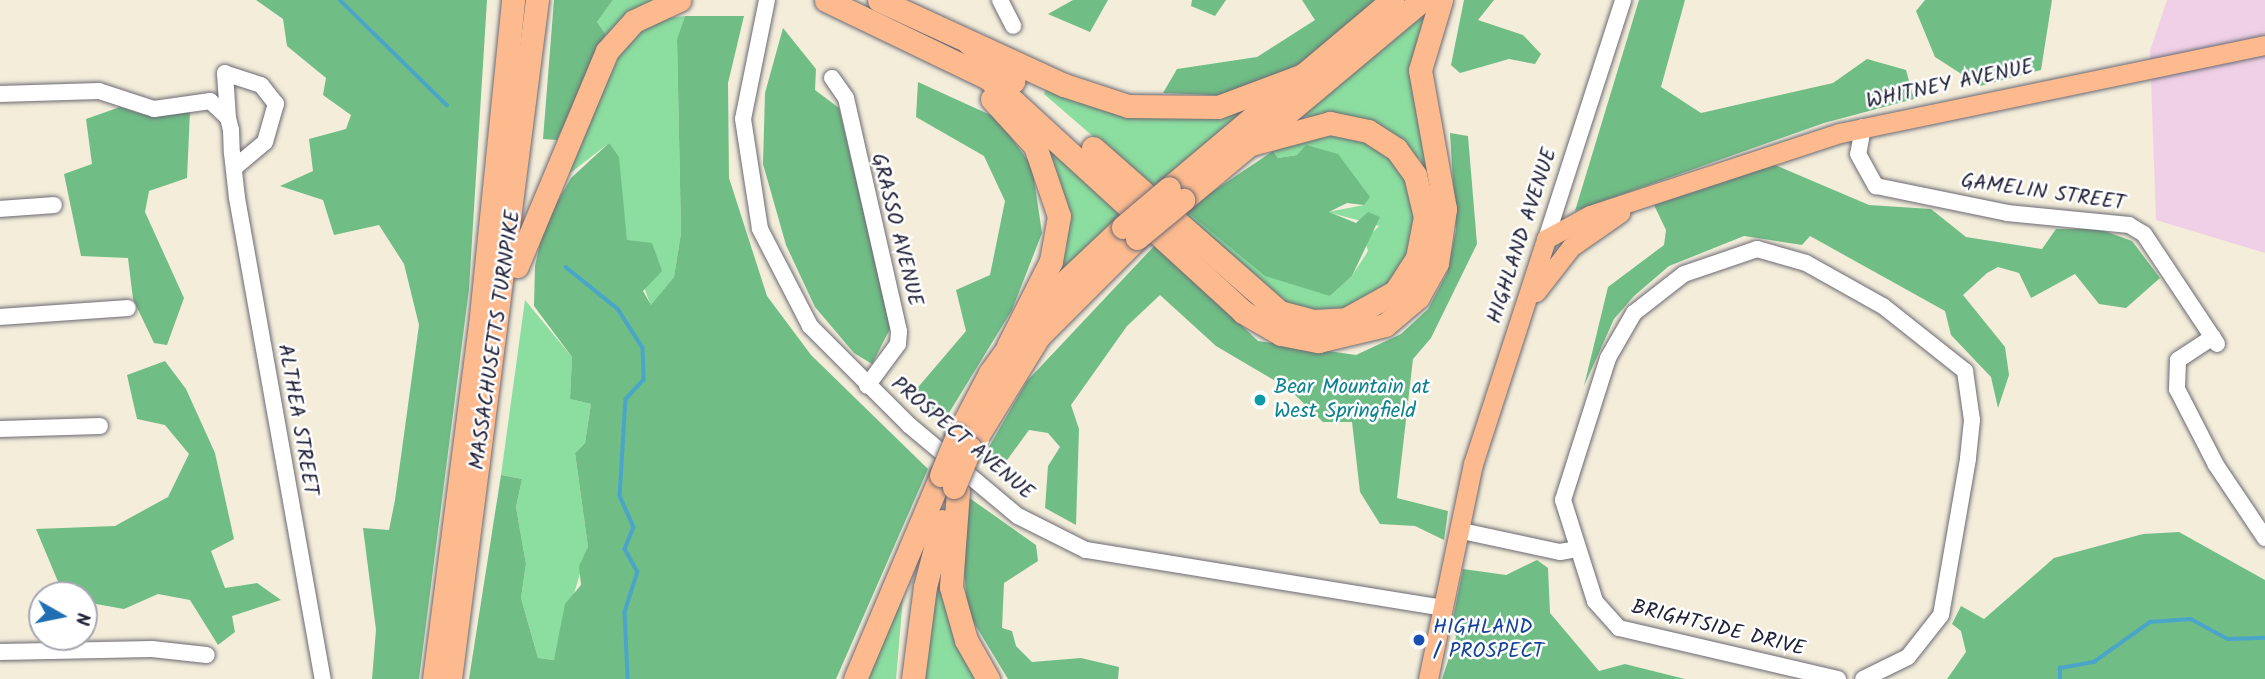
<!DOCTYPE html>
<style>
body{margin:0}
#map{position:relative;width:2265px;height:679px;overflow:hidden;background:#f3edda;font-family:Kalam,sans-serif}
div>[style]{position:absolute}
[style*='--x']{left:calc(var(--x)*1px);top:calc(var(--y)*1px);width:calc(var(--w)*1px);rotate:calc(var(--a)*1deg)}
.built>*{inset:0;background:#efd0e6}
.green>*{inset:0;background:#8bdea0}
.forest>*{inset:0;background:#70bd86}
.stream>*{height:3.5px;margin:-1.75px;padding:0 1.75px;transform-origin:1.75px;border-radius:1.75px;background:#4ba5c9}
.roads{filter:drop-shadow(0 0 2px #6b6973) drop-shadow(0 0 2px #6b6973)}
.minor>*{height:16px;margin:-8px;padding:0 8px;transform-origin:8px;border-radius:8px;background:#fff}
.major>*{height:19px;margin:-9.5px;padding:0 9.5px;transform-origin:9.5px;border-radius:9.5px;background:#fcba8e}
.highway>*{height:23px;margin:-11.5px;padding:0 11.5px;transform-origin:11.5px;border-radius:11.5px;background:#fcba8e}
.bridges{filter:drop-shadow(0 0 2px #6b6973) drop-shadow(0 0 2px #6b6973)}
.highway-bridge>*{height:23px;margin:-11.5px;padding:0 11.5px;transform-origin:11.5px;border-radius:11.5px;background:#fcba8e}
.dots>*{width:19px;height:19px;translate:-50% -50%;box-sizing:border-box;border:4px solid #fff;border-radius:50%}
span{translate:-50% -50%;white-space:nowrap;text-align:center;line-height:1.15;-webkit-text-stroke:5px #fff;paint-order:stroke}
.street-label{font-size:21px;color:#22223b}
.culture-label{font-size:21px;color:#0d838f}
.left{translate:0 -50%;text-align:left}
.transit-label{font-size:21px;color:#164399}
.north{position:absolute;left:28px;top:581px;width:70px;height:70px;box-sizing:border-box;background:#fff;border:2px solid #a7a7b1;border-radius:50%;rotate:99deg;font-size:19px;font-weight:700;line-height:28px;text-align:center;color:#22223b}
.north::after{content:'';display:block;margin:auto;width:24px;height:32px;background:#1f6fb2;clip-path:polygon(50% 0,100% 100%,50% 72%,0 100%)}
</style>
<div id="map">
<div class="built">
<div style="clip-path:polygon(2167px 0,2265px 0,2265px 253px,2156px 220px,2150px 51px)"></div>
</div>
<div class="green">
<div style="clip-path:polygon(613px 0,660px 0,606px 35px,597px 22px)"></div>
<div style="clip-path:polygon(1430px 1px,1421px 28px,1428px 179px,1420px 159px,1298px 113px)"></div>
<div style="clip-path:polygon(685px 16px,677px 40px,681px 233px,674px 277px,651px 306px,627px 241px,609px 143px,560px 181px,626px 42px,658px 19px)"></div>
<div style="clip-path:polygon(1048px 83px,1143px 116px,1247px 111px,1154px 189px,1044px 94px)"></div>
<div style="clip-path:polygon(1038px 126px,1129px 209px,1051px 281px,1066px 251px,1069px 214px)"></div>
<div style="clip-path:polygon(1338px 131px,1388px 151px,1407px 174px,1417px 233px,1390px 286px,1336px 313px,1308px 312px,1275px 300px,1179px 215px,1185px 210px,1330px 296px,1352px 276px,1368px 251px,1365px 240px,1379px 226px,1328px 212px,1364px 205px,1297px 155px,1278px 158px,1273px 151px,1305px 136px)"></div>
<div style="clip-path:polygon(525px 300px,572px 357px,570px 399px,591px 404px,585px 443px,575px 453px,588px 547px,554px 660px,538px 658px,521px 598px,526px 564px,516px 507px,522px 479px,501px 475px)"></div>
<div style="clip-path:polygon(941px 550px,982px 679px,923px 679px)"></div>
<div style="clip-path:polygon(903px 597px,896px 679px,861px 679px,898px 600px)"></div>
</div>
<div class="forest">
<div style="clip-path:polygon(256px 0,487px 0,469px 289px,419px 679px,372px 679px,376px 630px,363px 528px,389px 530px,395px 500px,419px 325px,404px 264px,379px 225px,334px 235px,323px 200px,280px 186px,313px 171px,309px 139px,346px 129px,351px 115px,323px 95px,326px 78px,287px 46px,283px 19px)"></div>
<div style="clip-path:polygon(554px 0,613px 0,597px 22px,606px 35px,557px 140px,543px 139px)"></div>
<div style="clip-path:polygon(1073px 0,1108px 0,1090px 32px,1048px 14px)"></div>
<div style="clip-path:polygon(1192px 0,1226px 0,1215px 16px,1191px 6px)"></div>
<div style="clip-path:polygon(1302px 0,1380px 0,1311px 58px,1236px 96px,1163px 93px,1177px 69px,1257px 57px,1315px 20px)"></div>
<div style="clip-path:polygon(1464px 0,1494px 0,1478px 20px,1523px 35px,1541px 54px,1535px 64px,1509px 59px,1460px 73px,1451px 65px)"></div>
<div style="clip-path:polygon(1639px 0,1685px 0,1661px 87px,1701px 113px,1833px 83px,1867px 59px,1906px 70px,1914px 99px,1824px 123px,1575px 211px)"></div>
<div style="clip-path:polygon(1925px 0,2052px 0,2041px 70px,1980px 86px,1935px 57px,1916px 11px)"></div>
<div style="clip-path:polygon(685px 16px,744px 16px,728px 83px,729px 178px,767px 296px,811px 355px,928px 469px,836px 679px,469px 679px,501px 475px,522px 479px,516px 507px,526px 564px,521px 598px,538px 658px,554px 660px,565px 604px,581px 585px,579px 566px,588px 547px,575px 453px,585px 443px,591px 404px,570px 399px,572px 357px,534px 306px,535px 266px,544px 225px,571px 178px,609px 143px,619px 157px,627px 240px,652px 243px,662px 271px,643px 291px,651px 305px,674px 277px,681px 233px,677px 39px)"></div>
<div style="clip-path:polygon(783px 28px,816px 69px,815px 90px,839px 108px,891px 327px,872px 364px,854px 353px,815px 307px,786px 245px,763px 164px,765px 93px)"></div>
<div style="clip-path:polygon(918px 82px,997px 118px,1032px 166px,1042px 233px,1012px 310px,944px 421px,914px 392px,966px 331px,956px 290px,990px 275px,1005px 201px,984px 156px,916px 117px)"></div>
<div style="clip-path:polygon(120px 107px,145px 115px,190px 111px,187px 178px,149px 191px,145px 212px,184px 298px,167px 345px,154px 343px,133px 299px,128px 258px,81px 256px,64px 174px,92px 164px,86px 119px)"></div>
<div style="clip-path:polygon(1450px 133px,1468px 136px,1477px 244px,1431px 338px,1413px 359px,1397px 498px,1448px 511px,1444px 540px,1415px 526px,1380px 524px,1360px 492px,1352px 422px,1323px 422px,1289px 389px,1216px 346px,1160px 295px,1127px 326px,1071px 405px,1079px 429px,1076px 525px,1045px 508px,1048px 466px,1060px 447px,1048px 433px,1029px 430px,1002px 467px,982px 459px,1027px 381px,1156px 244px,1258px 341px,1356px 355px,1401px 334px,1428px 309px,1447px 273px,1456px 230px)"></div>
<div style="clip-path:polygon(1306px 145px,1338px 154px,1370px 197px,1364px 205px,1347px 203px,1329px 212px,1356px 223px,1368px 212px,1380px 217px,1352px 276px,1330px 296px,1265px 276px,1185px 210px,1273px 151px,1278px 158px,1297px 155px)"></div>
<div style="clip-path:polygon(1775px 165px,1869px 205px,1931px 209px,1966px 237px,2042px 249px,2056px 229px,2099px 229px,2132px 241px,2160px 278px,2126px 308px,2099px 304px,2075px 274px,2031px 298px,2019px 273px,1998px 267px,1987px 273px,1963px 295px,2005px 347px,2009px 375px,1998px 408px,1991px 377px,1951px 335px,1945px 311px,1810px 236px,1802px 245px,1744px 236px,1669px 266px,1634px 296px,1614px 319px,1584px 386px,1608px 287px,1664px 245px,1666px 230px,1654px 205px)"></div>
<div style="clip-path:polygon(165px 361px,186px 389px,215px 453px,234px 539px,211px 551px,225px 588px,257px 583px,281px 600px,232px 616px,235px 632px,218px 645px,190px 600px,158px 594px,124px 609px,96px 604px,59px 584px,36px 529px,115px 526px,168px 497px,189px 454px,165px 425px,137px 419px,127px 375px)"></div>
<div style="clip-path:polygon(968px 497px,1036px 545px,1038px 561px,1004px 583px,1002px 628px,1012px 631px,1016px 646px,1032px 662px,1081px 658px,1119px 667px,1118px 679px,1008px 679px,968px 613px,962px 551px)"></div>
<div style="clip-path:polygon(2179px 532px,2265px 580px,2265px 679px,1947px 679px,1966px 652px,1961px 631px,1952px 624px,1961px 606px,1984px 619px,2054px 558px,2143px 534px)"></div>
<div style="clip-path:polygon(1537px 560px,1548px 568px,1550px 613px,1599px 671px,1625px 664px,1685px 679px,1442px 679px,1456px 637px,1452px 624px,1463px 569px,1506px 575px)"></div>
</div>
<div class="stream">
<div style="--x:340;--y:0;--w:150;--a:44.5"></div>
<div style="--x:566;--y:267;--w:67;--a:38.9"></div>
<div style="--x:618;--y:309;--w:46;--a:57.3"></div>
<div style="--x:643;--y:348;--w:32;--a:88"></div>
<div style="--x:644;--y:380;--w:26;--a:133"></div>
<div style="--x:626;--y:399;--w:97;--a:93.5"></div>
<div style="--x:620;--y:496;--w:34;--a:66"></div>
<div style="--x:634;--y:527;--w:24;--a:112"></div>
<div style="--x:625;--y:549;--w:26;--a:61"></div>
<div style="--x:638;--y:572;--w:42;--a:108"></div>
<div style="--x:625;--y:612;--w:67;--a:87.4"></div>
<div style="--x:2060;--y:679;--w:11;--a:-90"></div>
<div style="--x:2060;--y:668;--w:35;--a:-10"></div>
<div style="--x:2094;--y:662;--w:69;--a:-35.5"></div>
<div style="--x:2150;--y:622;--w:41;--a:-4.2"></div>
<div style="--x:2191;--y:619;--w:42;--a:28.4"></div>
<div style="--x:2228;--y:639;--w:37;--a:-2"></div>
</div>
<div class="roads">
<div class="minor">
<div style="--x:767;--y:0;--w:121;--a:101.4"></div>
<div style="--x:743;--y:119;--w:111;--a:81.2"></div>
<div style="--x:760;--y:229;--w:109;--a:62.7"></div>
<div style="--x:810;--y:326;--w:140;--a:45"></div>
<div style="--x:909;--y:425;--w:142;--a:39.9"></div>
<div style="--x:1018;--y:516;--w:76;--a:26.6"></div>
<div style="--x:1086;--y:550;--w:363;--a:9.2"></div>
<div style="--x:1000;--y:0;--w:29;--a:63"></div>
<div style="--x:832;--y:78;--w:24;--a:55"></div>
<div style="--x:846;--y:98;--w:240;--a:77.2"></div>
<div style="--x:899;--y:332;--w:12;--a:95"></div>
<div style="--x:898;--y:344;--w:52;--a:126.4"></div>
<div style="--x:0;--y:94;--w:99;--a:-1.7"></div>
<div style="--x:99;--y:91;--w:58;--a:18.1"></div>
<div style="--x:154;--y:109;--w:57;--a:-8.1"></div>
<div style="--x:210;--y:101;--w:23;--a:43"></div>
<div style="--x:1863;--y:127;--w:27;--a:100"></div>
<div style="--x:1858;--y:154;--w:37;--a:61"></div>
<div style="--x:1876;--y:186;--w:134;--a:11.6"></div>
<div style="--x:2007;--y:213;--w:123;--a:5.6"></div>
<div style="--x:2129;--y:225;--w:17;--a:31"></div>
<div style="--x:2144;--y:234;--w:132;--a:56.4"></div>
<div style="--x:234;--y:168;--w:40;--a:-40"></div>
<div style="--x:265;--y:142;--w:40;--a:-74"></div>
<div style="--x:276;--y:104;--w:24;--a:-128"></div>
<div style="--x:261;--y:85;--w:38;--a:-162"></div>
<div style="--x:225;--y:73;--w:45;--a:86.2"></div>
<div style="--x:228;--y:118;--w:12;--a:76"></div>
<div style="--x:231;--y:130;--w:23;--a:88"></div>
<div style="--x:232;--y:153;--w:45;--a:83.7"></div>
<div style="--x:237;--y:198;--w:489;--a:79.9"></div>
<div style="--x:0;--y:209;--w:54;--a:-4.2"></div>
<div style="--x:1546;--y:239;--w:251;--a:-72.1"></div>
<div style="--x:0;--y:317;--w:128;--a:-4"></div>
<div style="--x:2213;--y:337;--w:42;--a:146.7"></div>
<div style="--x:2178;--y:360;--w:29;--a:92"></div>
<div style="--x:2177;--y:389;--w:85;--a:62.8"></div>
<div style="--x:2216;--y:465;--w:88;--a:56.1"></div>
<div style="--x:0;--y:429;--w:100;--a:-1.7"></div>
<div style="--x:1462;--y:531;--w:100;--a:12.1"></div>
<div style="--x:1560;--y:552;--w:17;--a:-10"></div>
<div style="--x:0;--y:652;--w:152;--a:-1.1"></div>
<div style="--x:152;--y:649;--w:55;--a:6.2"></div>
<div style="--x:1838;--y:679;--w:225;--a:-166.9"></div>
<div style="--x:1619;--y:628;--w:36;--a:-132"></div>
<div style="--x:1595;--y:601;--w:106;--a:-107.6"></div>
<div style="--x:1563;--y:500;--w:149;--a:-72.4"></div>
<div style="--x:1608;--y:358;--w:52;--a:-60"></div>
<div style="--x:1634;--y:313;--w:63;--a:-38"></div>
<div style="--x:1684;--y:274;--w:77;--a:-18.9"></div>
<div style="--x:1757;--y:249;--w:51;--a:15.9"></div>
<div style="--x:1806;--y:263;--w:88;--a:29.2"></div>
<div style="--x:1883;--y:306;--w:105;--a:38.4"></div>
<div style="--x:1965;--y:371;--w:49;--a:81.9"></div>
<div style="--x:1972;--y:420;--w:39;--a:96"></div>
<div style="--x:1968;--y:459;--w:158;--a:99.8"></div>
<div style="--x:1941;--y:615;--w:53;--a:128.2"></div>
<div style="--x:1908;--y:657;--w:50;--a:153.9"></div>
</div>
<div class="major">
<div style="--x:1536;--y:292;--w:57;--a:-52.1"></div>
<div style="--x:1571;--y:247;--w:60;--a:-34.8"></div>
<div style="--x:1428;--y:679;--w:220;--a:-78.2"></div>
<div style="--x:1473;--y:464;--w:237;--a:-72"></div>
<div style="--x:1546;--y:239;--w:50;--a:-28.6"></div>
<div style="--x:1590;--y:215;--w:263;--a:-18.2"></div>
<div style="--x:1840;--y:133;--w:434;--a:-11.7"></div>
</div>
<div class="highway">
<div style="--x:826;--y:0;--w:180;--a:25.7"></div>
<div style="--x:988;--y:78;--w:346;--a:42.5"></div>
<div style="--x:1243;--y:312;--w:44;--a:30.1"></div>
<div style="--x:1281;--y:334;--w:38;--a:11"></div>
<div style="--x:1318;--y:341;--w:69;--a:-13.4"></div>
<div style="--x:1385;--y:325;--w:43;--a:-40.3"></div>
<div style="--x:1418;--y:297;--w:39;--a:-61"></div>
<div style="--x:1437;--y:263;--w:55;--a:-81.6"></div>
<div style="--x:1445;--y:209;--w:141;--a:-100.2"></div>
<div style="--x:1420;--y:70;--w:73;--a:-73.3"></div>
<div style="--x:879;--y:0;--w:204;--a:24.7"></div>
<div style="--x:1064;--y:85;--w:67;--a:18.2"></div>
<div style="--x:1128;--y:106;--w:90;--a:0.6"></div>
<div style="--x:1218;--y:107;--w:89;--a:-20.5"></div>
<div style="--x:968;--y:42;--w:60;--a:40.9"></div>
<div style="--x:992;--y:99;--w:64;--a:47.5"></div>
<div style="--x:1035;--y:146;--w:74;--a:71.1"></div>
<div style="--x:1059;--y:216;--w:46;--a:100.1"></div>
<div style="--x:1051;--y:261;--w:95;--a:116.8"></div>
<div style="--x:1093;--y:148;--w:249;--a:41.3"></div>
<div style="--x:1280;--y:312;--w:34;--a:15"></div>
<div style="--x:1313;--y:321;--w:33;--a:-3"></div>
<div style="--x:1346;--y:319;--w:56;--a:-28.9"></div>
<div style="--x:1395;--y:292;--w:40;--a:-57.1"></div>
<div style="--x:1417;--y:258;--w:42;--a:-79"></div>
<div style="--x:1425;--y:217;--w:43;--a:-103.4"></div>
<div style="--x:1415;--y:175;--w:32;--a:-126"></div>
<div style="--x:1396;--y:149;--w:33;--a:-147"></div>
<div style="--x:1368;--y:131;--w:39;--a:-168"></div>
<div style="--x:1330;--y:123;--w:85;--a:165"></div>
<div style="--x:1169;--y:188;--w:292;--a:-40.1"></div>
<div style="--x:1183;--y:200;--w:312;--a:-39.9"></div>
<div style="--x:517;--y:266;--w:233;--a:-67.3"></div>
<div style="--x:607;--y:51;--w:40;--a:-48"></div>
<div style="--x:634;--y:21;--w:50;--a:-25"></div>
<div style="--x:957;--y:436;--w:71;--a:-62.4"></div>
<div style="--x:990;--y:373;--w:79;--a:-54.3"></div>
<div style="--x:1036;--y:309;--w:120;--a:-43.3"></div>
<div style="--x:970;--y:448;--w:132;--a:-58.4"></div>
<div style="--x:1039;--y:336;--w:139;--a:-45"></div>
<div style="--x:958;--y:491;--w:96;--a:94.2"></div>
<div style="--x:951;--y:587;--w:55;--a:74.2"></div>
<div style="--x:966;--y:640;--w:45;--a:60.6"></div>
<div style="--x:434;--y:679;--w:356;--a:-82.6"></div>
<div style="--x:480;--y:326;--w:328;--a:-84.2"></div>
<div style="--x:450;--y:679;--w:685;--a:-82.7"></div>
<div style="--x:855;--y:679;--w:221;--a:-67.1"></div>
<div style="--x:913;--y:679;--w:93;--a:-82.6"></div>
<div style="--x:925;--y:587;--w:68;--a:-75.6"></div>
</div>
</div>
<div class="bridges">
<div class="highway-bridge">
<div style="--x:1123;--y:227;--w:60;--a:-40.3"></div>
<div style="--x:1137;--y:238;--w:60;--a:-39.6"></div>
<div style="--x:941;--y:475;--w:42;--a:-67.7"></div>
<div style="--x:954;--y:487;--w:42;--a:-67.7"></div>
</div>
</div>
<div class="dots">
<div style="left:1260px;top:400px;background:#0f9aa8"></div>
<div style="left:1419px;top:640px;background:#1a4fb4"></div>
</div>
<div class="street-label">
<span style="left:1950px;top:85px;rotate:-12deg">WHITNEY AVENUE</span>
<span style="left:2043px;top:193px;rotate:8deg">GAMELIN STREET</span>
<span style="left:896px;top:230px;rotate:76deg">GRASSO AVENUE</span>
<span style="left:1523px;top:236px;rotate:-72deg">HIGHLAND AVENUE</span>
<span style="left:496px;top:340px;rotate:-82deg">MASSACHUSETTS TURNPIKE</span>
<span style="left:297px;top:420px;rotate:80deg">ALTHEA STREET</span>
<span style="left:962px;top:439px;rotate:40deg">PROSPECT AVENUE</span>
<span style="left:1718px;top:629px;rotate:14deg">BRIGHTSIDE DRIVE</span>
</div>
<div class="culture-label">
<span class="left" style="left:1274px;top:400px">Bear Mountain at<br>West Springfield</span>
</div>
<div class="transit-label">
<span class="left" style="left:1433px;top:640px">HIGHLAND<br>/ PROSPECT</span>
</div>
<div class="north">N</div>
</div>
